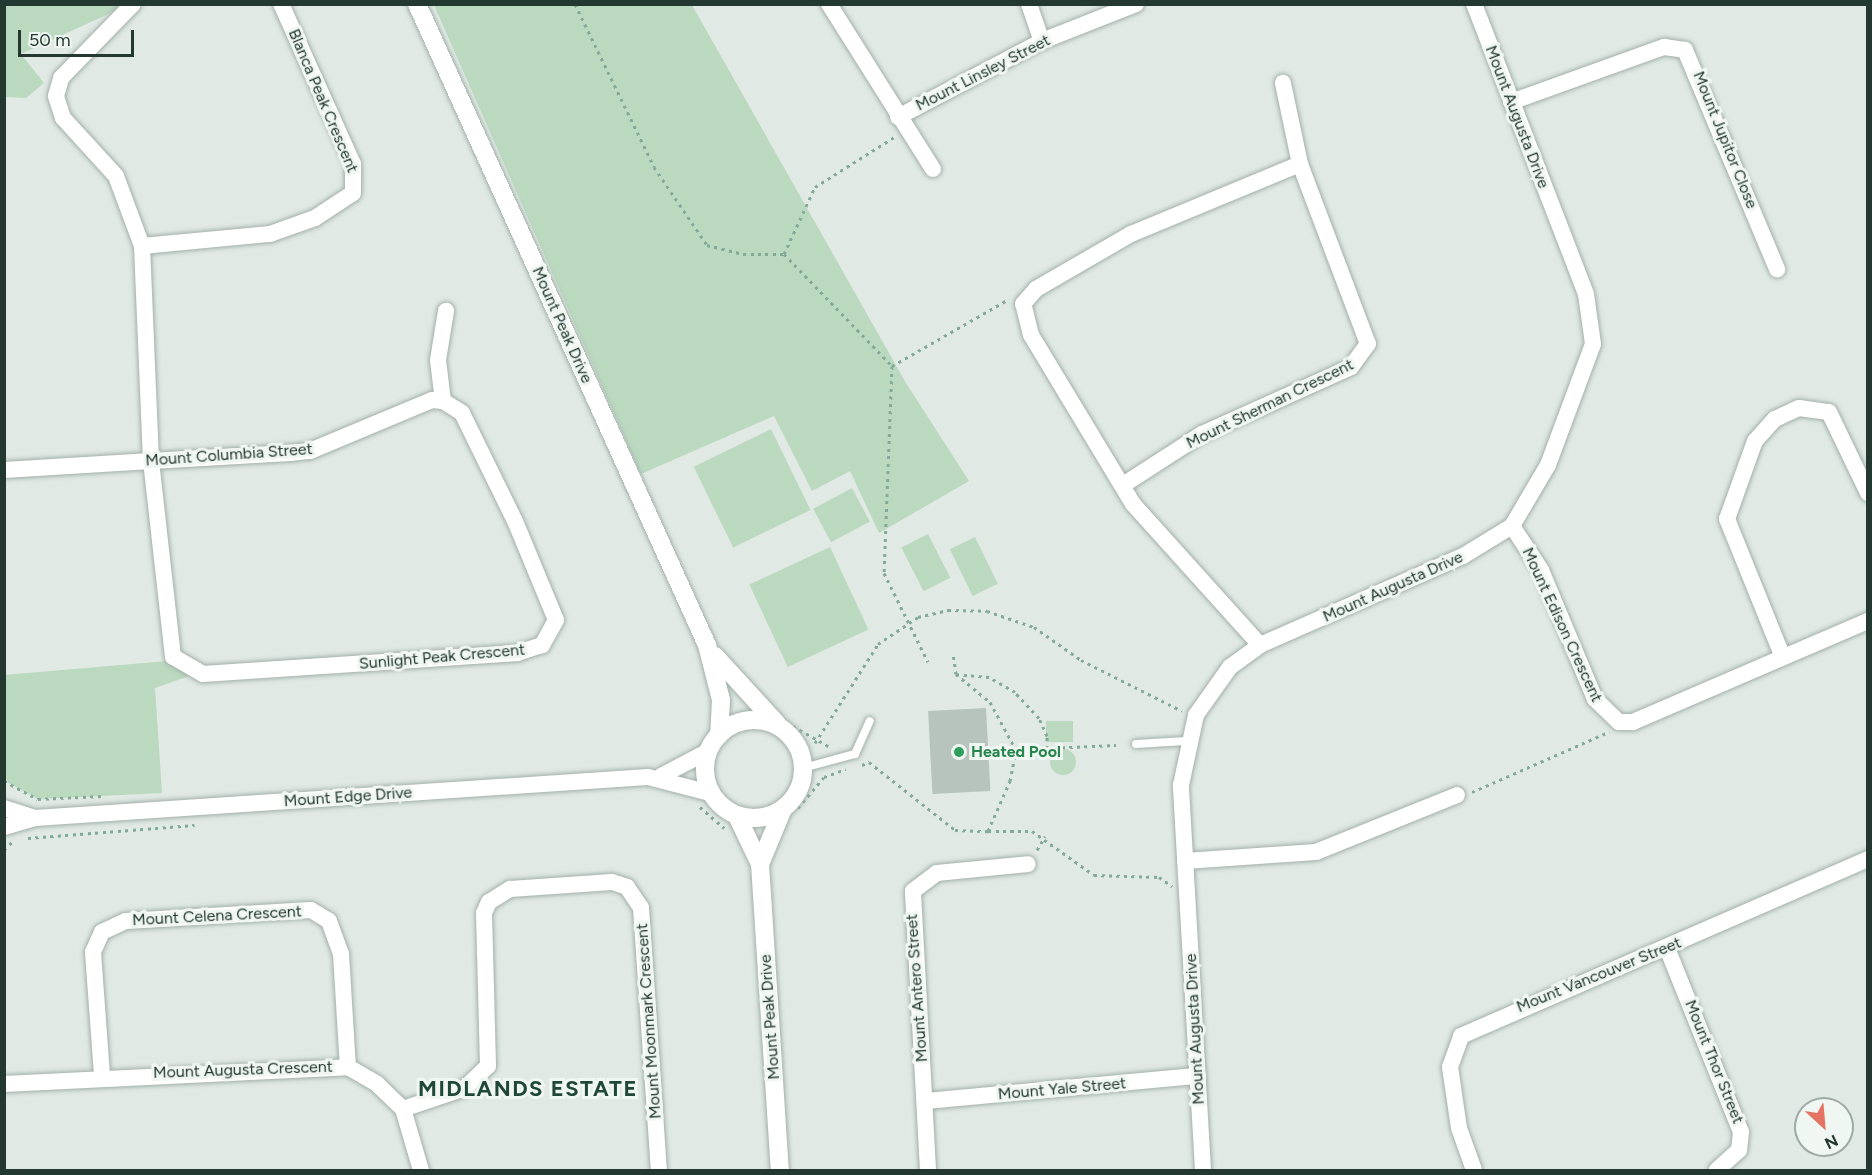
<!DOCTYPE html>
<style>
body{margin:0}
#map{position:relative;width:1872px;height:1175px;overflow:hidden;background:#e0e9e4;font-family:Figtree,sans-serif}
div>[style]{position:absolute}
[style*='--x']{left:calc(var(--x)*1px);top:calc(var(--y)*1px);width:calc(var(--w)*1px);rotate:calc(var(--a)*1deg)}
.green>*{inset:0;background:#bbd9bf;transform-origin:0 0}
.round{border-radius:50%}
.building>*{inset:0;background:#b6c4bd;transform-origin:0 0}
.path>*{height:3px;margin-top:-1.5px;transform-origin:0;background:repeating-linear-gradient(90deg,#83aa99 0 3px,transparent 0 7.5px)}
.roads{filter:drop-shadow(0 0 2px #a3b0aa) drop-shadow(0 0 2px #a3b0aa)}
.lane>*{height:8px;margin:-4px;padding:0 4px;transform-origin:4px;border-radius:4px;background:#fff}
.street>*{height:16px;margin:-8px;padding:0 8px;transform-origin:8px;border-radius:8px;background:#fff}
.secondary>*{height:18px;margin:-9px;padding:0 9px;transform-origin:9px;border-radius:9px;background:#fff}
.secondary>.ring{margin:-9px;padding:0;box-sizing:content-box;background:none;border:18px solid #fff;border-radius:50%}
.dots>*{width:16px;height:16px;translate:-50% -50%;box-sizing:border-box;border:3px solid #f0f6f2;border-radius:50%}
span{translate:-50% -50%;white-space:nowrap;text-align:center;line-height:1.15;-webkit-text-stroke:6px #f0f6f2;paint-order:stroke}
.street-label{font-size:16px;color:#223830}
.leisure-label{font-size:16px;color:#27864d;font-weight:700}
.left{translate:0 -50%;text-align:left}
.district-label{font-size:22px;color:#204839;font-weight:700;letter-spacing:1.5px}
.frame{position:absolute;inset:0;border:6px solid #223830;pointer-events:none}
.north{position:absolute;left:1794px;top:1097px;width:60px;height:60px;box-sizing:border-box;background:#f0f6f2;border:2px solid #9eaaa4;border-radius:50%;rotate:154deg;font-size:16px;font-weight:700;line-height:24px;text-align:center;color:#223830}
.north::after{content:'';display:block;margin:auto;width:21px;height:27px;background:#e57363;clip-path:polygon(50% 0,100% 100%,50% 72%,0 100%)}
.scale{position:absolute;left:18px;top:30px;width:116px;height:27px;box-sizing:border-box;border:3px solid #223830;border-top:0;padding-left:8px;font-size:18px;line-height:21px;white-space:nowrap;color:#223830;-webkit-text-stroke:4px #f0f6f2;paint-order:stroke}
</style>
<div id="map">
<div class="green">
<div style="clip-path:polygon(5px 5px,128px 5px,21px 54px,44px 83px,26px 98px,5px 97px)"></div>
<div style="clip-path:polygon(434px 5px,692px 5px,906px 383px,969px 481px,879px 533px,850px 471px,812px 491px,774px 416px,641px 474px)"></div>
<div style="left:771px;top:429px;width:90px;height:86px;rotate:64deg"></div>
<div style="left:852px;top:488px;width:38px;height:44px;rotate:62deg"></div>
<div style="left:928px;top:534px;width:49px;height:30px;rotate:63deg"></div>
<div style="left:975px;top:537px;width:52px;height:28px;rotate:64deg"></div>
<div style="left:830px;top:547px;width:91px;height:89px;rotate:65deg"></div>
<div style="clip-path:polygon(179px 660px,195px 674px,155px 688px,162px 793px,38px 799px,5px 781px,4px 675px)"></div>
<div style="left:1046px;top:721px;width:27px;height:21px"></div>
<div class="round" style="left:1050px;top:749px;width:26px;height:26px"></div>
</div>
<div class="building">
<div style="left:986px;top:708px;width:83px;height:58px;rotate:87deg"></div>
</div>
<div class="path">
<div style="--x:575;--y:4;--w:181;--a:64.1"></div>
<div style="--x:654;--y:167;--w:94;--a:55.8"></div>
<div style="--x:707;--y:245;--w:37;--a:14"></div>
<div style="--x:743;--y:254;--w:41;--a:0"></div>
<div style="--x:784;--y:254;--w:156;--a:46"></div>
<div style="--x:892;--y:366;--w:135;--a:-29.8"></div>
<div style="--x:784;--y:254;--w:74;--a:-65.2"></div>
<div style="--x:815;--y:187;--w:96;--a:-32.2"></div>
<div style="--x:892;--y:366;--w:207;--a:92.2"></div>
<div style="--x:884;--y:573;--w:99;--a:63.7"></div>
<div style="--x:956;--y:674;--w:44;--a:39.5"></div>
<div style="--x:990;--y:702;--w:55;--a:61.6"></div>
<div style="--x:793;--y:726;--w:43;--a:29.6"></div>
<div style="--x:815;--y:743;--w:117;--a:-57.5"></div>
<div style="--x:878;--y:644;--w:48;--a:-34"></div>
<div style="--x:918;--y:617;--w:31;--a:-13"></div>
<div style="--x:948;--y:610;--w:39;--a:1"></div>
<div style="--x:987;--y:611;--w:50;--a:18.8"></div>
<div style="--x:1034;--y:627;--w:57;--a:35.1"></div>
<div style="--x:1081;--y:660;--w:113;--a:26.8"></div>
<div style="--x:1047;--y:748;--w:69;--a:-2.5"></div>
<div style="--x:862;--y:765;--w:8;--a:-23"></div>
<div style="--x:869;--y:762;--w:110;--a:38.3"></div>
<div style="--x:955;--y:830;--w:33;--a:2"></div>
<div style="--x:988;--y:831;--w:55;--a:-66.3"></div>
<div style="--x:1010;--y:781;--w:32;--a:-79"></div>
<div style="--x:1016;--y:750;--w:31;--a:-4"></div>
<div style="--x:1047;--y:748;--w:12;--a:-90"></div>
<div style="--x:1047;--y:736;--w:20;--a:-114"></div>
<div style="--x:1039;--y:718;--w:35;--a:-133"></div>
<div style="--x:1015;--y:692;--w:30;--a:-150"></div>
<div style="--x:989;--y:677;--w:33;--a:-175"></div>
<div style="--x:956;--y:674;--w:21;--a:-98"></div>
<div style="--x:4;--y:781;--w:38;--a:28"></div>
<div style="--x:38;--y:799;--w:65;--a:-2.6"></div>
<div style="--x:1472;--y:792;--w:150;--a:-23.7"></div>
<div style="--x:700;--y:807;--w:32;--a:41"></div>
<div style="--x:798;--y:808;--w:40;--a:-50"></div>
<div style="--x:824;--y:777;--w:23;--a:-20"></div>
<div style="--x:988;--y:831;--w:44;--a:0"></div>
<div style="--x:1032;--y:831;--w:76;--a:35.4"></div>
<div style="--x:1094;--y:875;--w:65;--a:1.8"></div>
<div style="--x:1159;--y:877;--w:16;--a:35"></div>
<div style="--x:28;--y:838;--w:167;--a:-4.5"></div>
<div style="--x:4;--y:850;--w:13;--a:-45"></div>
<div style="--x:1037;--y:850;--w:16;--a:-60"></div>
</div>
<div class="roads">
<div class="lane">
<div style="--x:1136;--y:744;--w:50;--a:-3.4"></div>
<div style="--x:803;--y:768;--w:54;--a:-15.1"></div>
<div style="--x:855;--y:754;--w:36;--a:-66"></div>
</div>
<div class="street">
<div style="--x:829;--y:4;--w:195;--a:57.8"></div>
<div style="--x:1029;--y:4;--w:39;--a:71"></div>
<div style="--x:1511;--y:102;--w:163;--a:-19.8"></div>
<div style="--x:1664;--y:47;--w:21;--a:8"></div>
<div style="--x:1685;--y:50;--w:238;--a:67.2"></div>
<div style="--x:898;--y:117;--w:163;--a:-27.8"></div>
<div style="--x:1042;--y:41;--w:101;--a:-21.5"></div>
<div style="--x:142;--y:246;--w:129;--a:-5.4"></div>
<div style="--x:270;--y:234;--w:48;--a:-19.6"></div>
<div style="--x:315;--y:218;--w:45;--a:-33.3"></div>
<div style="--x:353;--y:193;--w:29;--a:-90"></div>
<div style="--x:353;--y:164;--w:175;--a:-114.2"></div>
<div style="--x:443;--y:401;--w:41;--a:-97"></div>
<div style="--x:438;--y:360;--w:50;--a:-80.7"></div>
<div style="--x:4;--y:470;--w:147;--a:-3.5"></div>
<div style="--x:151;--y:461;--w:139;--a:-3.3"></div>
<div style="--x:290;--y:453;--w:20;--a:-6"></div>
<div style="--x:310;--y:451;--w:132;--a:-22.7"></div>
<div style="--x:432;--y:400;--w:11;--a:5"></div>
<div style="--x:443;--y:401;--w:22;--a:32"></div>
<div style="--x:462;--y:413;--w:120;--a:63.9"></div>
<div style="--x:515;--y:521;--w:107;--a:67.5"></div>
<div style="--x:556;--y:620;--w:29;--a:119"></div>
<div style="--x:542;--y:645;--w:25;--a:162"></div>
<div style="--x:518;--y:653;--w:316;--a:176.2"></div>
<div style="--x:203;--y:674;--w:34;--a:-150"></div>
<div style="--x:173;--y:657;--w:197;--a:-96.4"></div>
<div style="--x:151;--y:461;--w:215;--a:-92.4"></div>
<div style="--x:142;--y:246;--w:75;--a:-110.4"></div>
<div style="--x:116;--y:176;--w:79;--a:-132.4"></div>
<div style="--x:63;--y:118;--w:23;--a:-108"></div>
<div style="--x:56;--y:96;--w:19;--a:-74"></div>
<div style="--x:61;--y:78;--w:103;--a:-45.8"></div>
<div style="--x:1123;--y:485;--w:94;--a:-32.8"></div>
<div style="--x:1202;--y:434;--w:163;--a:-24.2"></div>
<div style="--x:1351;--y:367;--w:29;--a:-54"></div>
<div style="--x:1368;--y:344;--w:192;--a:-110.7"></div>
<div style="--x:1300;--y:164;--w:83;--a:-101.9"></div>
<div style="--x:1512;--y:526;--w:53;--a:56.6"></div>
<div style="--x:1541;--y:570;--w:140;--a:67.3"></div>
<div style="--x:1595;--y:699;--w:33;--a:44"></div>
<div style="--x:1619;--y:722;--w:14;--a:0"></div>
<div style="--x:1633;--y:722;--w:256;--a:-23.3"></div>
<div style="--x:1260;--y:645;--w:190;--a:-132"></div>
<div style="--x:1133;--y:504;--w:197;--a:-121.1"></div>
<div style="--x:1031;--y:335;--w:32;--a:-104"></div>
<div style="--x:1023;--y:304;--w:20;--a:-49"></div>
<div style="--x:1036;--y:289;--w:110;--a:-30.1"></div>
<div style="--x:1131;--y:234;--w:183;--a:-22.5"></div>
<div style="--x:1782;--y:655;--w:147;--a:-112"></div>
<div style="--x:1727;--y:519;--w:83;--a:-70.3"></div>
<div style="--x:1755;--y:441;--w:30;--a:-48"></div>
<div style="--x:1775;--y:419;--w:26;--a:-25"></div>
<div style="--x:1799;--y:408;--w:30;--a:8"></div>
<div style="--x:1829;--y:412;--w:90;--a:64.3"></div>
<div style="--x:661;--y:776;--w:52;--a:-27.6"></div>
<div style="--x:4;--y:808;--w:33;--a:18"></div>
<div style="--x:4;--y:827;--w:32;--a:-16"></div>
<div style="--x:35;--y:818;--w:614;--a:-3.83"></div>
<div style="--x:648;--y:777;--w:64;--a:14.5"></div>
<div style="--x:1185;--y:861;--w:131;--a:-3.9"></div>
<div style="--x:1316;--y:852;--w:152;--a:-22"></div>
<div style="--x:1667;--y:948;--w:198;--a:68.1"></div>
<div style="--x:1741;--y:1132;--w:18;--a:96"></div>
<div style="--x:1739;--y:1150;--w:30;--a:138"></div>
<div style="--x:102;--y:1075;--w:123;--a:-94.2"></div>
<div style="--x:93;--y:952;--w:22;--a:-66"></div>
<div style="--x:102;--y:932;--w:26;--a:-25"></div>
<div style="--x:126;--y:921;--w:185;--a:-3.4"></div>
<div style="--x:311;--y:910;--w:21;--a:31"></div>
<div style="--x:329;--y:921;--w:35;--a:70"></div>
<div style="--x:341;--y:954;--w:113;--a:86.5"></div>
<div style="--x:4;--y:1084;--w:344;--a:-2.8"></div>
<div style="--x:348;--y:1067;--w:34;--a:30"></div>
<div style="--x:377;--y:1084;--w:36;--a:44"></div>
<div style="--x:403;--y:1109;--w:64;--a:73.6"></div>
<div style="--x:926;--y:1101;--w:273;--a:-5.3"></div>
<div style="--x:403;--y:1109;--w:65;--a:-18.7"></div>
<div style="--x:465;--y:1088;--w:32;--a:-44"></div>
<div style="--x:488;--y:1066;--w:153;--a:-91.5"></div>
<div style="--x:484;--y:913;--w:12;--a:-66"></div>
<div style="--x:489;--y:902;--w:25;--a:-32"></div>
<div style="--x:510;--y:889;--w:102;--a:-3.9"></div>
<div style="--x:612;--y:882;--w:16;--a:18"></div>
<div style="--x:627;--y:887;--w:25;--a:56"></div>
<div style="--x:641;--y:908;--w:263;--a:86.1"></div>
<div style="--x:928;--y:1170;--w:279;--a:-93.1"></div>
<div style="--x:913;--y:891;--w:30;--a:-37"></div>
<div style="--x:937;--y:873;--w:91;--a:-5.6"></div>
<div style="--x:1203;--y:1170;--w:386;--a:-93.3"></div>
<div style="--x:1181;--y:785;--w:72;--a:-77.9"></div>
<div style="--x:1196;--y:715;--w:59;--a:-54.7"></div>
<div style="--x:1230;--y:667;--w:37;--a:-36"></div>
<div style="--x:1260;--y:645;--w:222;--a:-23.7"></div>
<div style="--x:1463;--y:556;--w:57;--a:-31.5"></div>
<div style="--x:1512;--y:526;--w:71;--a:-59.5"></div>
<div style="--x:1548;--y:465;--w:129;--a:-69.6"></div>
<div style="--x:1593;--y:344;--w:50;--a:-98"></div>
<div style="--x:1586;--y:294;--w:311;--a:-111.1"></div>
<div style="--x:1474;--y:1170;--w:45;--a:-109.7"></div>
<div style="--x:1459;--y:1128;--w:62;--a:-98.4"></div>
<div style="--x:1450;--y:1067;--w:33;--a:-70"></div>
<div style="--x:1461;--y:1036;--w:444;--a:-23.5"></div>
</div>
<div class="secondary">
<div style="--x:417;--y:4;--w:704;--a:65.66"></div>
<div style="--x:707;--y:645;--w:57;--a:75.7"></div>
<div style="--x:721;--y:700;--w:35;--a:93"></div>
<div style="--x:715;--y:656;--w:92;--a:47.6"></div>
<div class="ring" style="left:705px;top:720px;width:80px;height:80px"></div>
<div style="--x:737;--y:816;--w:53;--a:64.4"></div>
<div style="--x:760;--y:864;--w:307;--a:86.3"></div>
<div style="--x:760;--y:864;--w:60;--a:-67.3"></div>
</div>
</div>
<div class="dots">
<div style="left:959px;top:752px;background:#2e9e5b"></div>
</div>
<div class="street-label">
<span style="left:983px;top:73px;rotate:-27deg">Mount Linsley Street</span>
<span style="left:323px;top:101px;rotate:67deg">Blanca Peak Crescent</span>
<span style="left:1517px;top:117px;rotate:69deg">Mount Augusta Drive</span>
<span style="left:1725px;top:140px;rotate:68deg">Mount Jupitor Close</span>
<span style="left:562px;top:325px;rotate:66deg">Mount Peak Drive</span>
<span style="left:1270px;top:404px;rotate:-26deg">Mount Sherman Crescent</span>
<span style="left:229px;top:455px;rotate:-4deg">Mount Columbia Street</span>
<span style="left:1393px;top:587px;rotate:-24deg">Mount Augusta Drive</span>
<span style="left:1562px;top:625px;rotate:65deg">Mount Edison Crescent</span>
<span style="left:442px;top:657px;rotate:-5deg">Sunlight Peak Crescent</span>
<span style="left:348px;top:797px;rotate:-4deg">Mount Edge Drive</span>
<span style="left:217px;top:916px;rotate:-3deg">Mount Celena Crescent</span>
<span style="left:1599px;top:975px;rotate:-22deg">Mount Vancouver Street</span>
<span style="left:917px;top:988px;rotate:-94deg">Mount Antero Street</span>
<span style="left:770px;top:1017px;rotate:-94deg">Mount Peak Drive</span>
<span style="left:649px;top:1021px;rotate:-94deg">Mount Moonmark Crescent</span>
<span style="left:1195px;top:1029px;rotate:-93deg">Mount Augusta Drive</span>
<span style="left:1714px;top:1062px;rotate:68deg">Mount Thor Street</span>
<span style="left:243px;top:1070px;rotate:-2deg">Mount Augusta Crescent</span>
<span style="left:1062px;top:1089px;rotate:-5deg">Mount Yale Street</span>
</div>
<div class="leisure-label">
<span class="left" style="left:971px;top:752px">Heated Pool</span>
</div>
<div class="district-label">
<span style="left:528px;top:1089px">MIDLANDS ESTATE</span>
</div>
<div class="frame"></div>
<div class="north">N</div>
<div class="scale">50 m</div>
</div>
